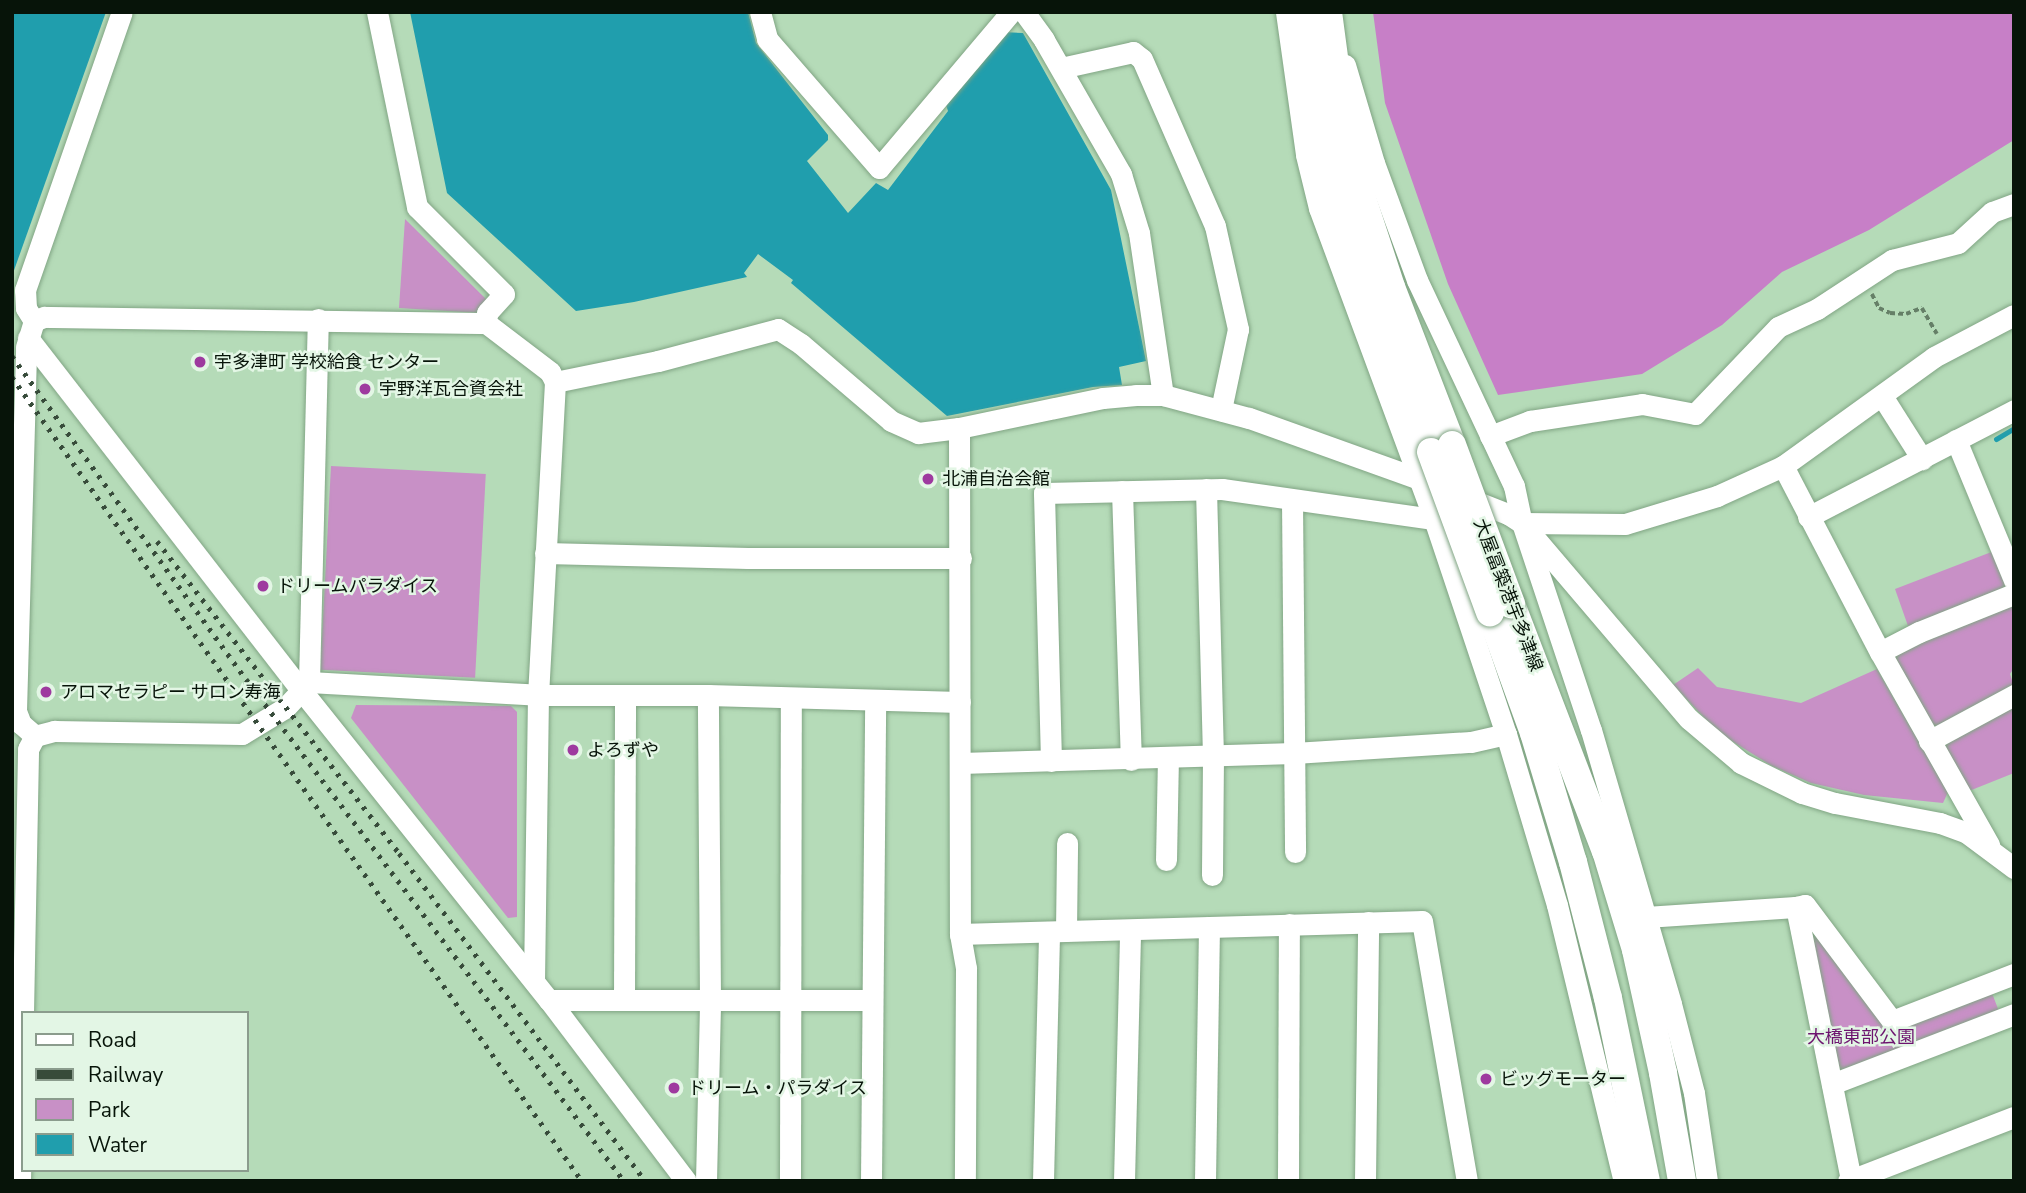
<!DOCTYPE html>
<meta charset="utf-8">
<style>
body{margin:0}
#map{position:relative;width:2026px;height:1193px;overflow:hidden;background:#b5dbb8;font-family:"Nunito Sans","Noto Sans JP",sans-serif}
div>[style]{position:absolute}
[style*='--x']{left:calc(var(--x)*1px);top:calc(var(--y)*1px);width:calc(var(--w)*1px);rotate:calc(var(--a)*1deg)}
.green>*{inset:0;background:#c890c6;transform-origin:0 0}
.forest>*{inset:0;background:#c77fc7}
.water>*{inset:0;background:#209ead}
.stream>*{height:5px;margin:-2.5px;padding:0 2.5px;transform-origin:2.5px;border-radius:2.5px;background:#209ead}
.path>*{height:3.5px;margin-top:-1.75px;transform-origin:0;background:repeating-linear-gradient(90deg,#657f67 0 5px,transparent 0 8.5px)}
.roads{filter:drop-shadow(0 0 2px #81a584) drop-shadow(0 0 2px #81a584)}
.minor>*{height:21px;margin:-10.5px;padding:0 10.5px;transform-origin:10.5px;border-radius:10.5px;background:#fff}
.major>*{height:28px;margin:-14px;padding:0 14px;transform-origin:14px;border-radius:14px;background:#fff}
.rail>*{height:5px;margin-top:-2.5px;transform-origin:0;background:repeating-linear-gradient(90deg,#374b3a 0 3.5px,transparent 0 10.5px)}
.bridges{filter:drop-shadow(0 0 2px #81a584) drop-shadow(0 0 2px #81a584)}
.major-bridge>*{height:28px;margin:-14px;padding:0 14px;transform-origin:14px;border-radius:14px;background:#fff}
.dots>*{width:19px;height:19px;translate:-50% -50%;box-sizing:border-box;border:4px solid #e3f6e5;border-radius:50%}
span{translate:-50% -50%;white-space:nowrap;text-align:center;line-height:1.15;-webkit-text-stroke:5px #e3f6e5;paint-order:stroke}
.poi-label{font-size:18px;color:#071409}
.left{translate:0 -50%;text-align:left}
.street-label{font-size:18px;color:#071409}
.park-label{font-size:18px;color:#6d146f}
.frame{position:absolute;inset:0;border:14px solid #071409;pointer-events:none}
.legend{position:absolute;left:21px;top:1011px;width:228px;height:161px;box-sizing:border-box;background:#e3f6e5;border:2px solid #8b9c8d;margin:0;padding:9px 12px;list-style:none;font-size:21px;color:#071409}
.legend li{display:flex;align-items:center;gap:14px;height:35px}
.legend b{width:35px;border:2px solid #8b9c8d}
</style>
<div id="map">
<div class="green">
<div style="clip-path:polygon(405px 219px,489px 302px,480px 313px,399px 308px)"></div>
<div style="left:331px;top:466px;width:155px;height:204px;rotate:3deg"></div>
<div style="clip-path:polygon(1994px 551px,2008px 581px,2002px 594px,1908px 626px,1895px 589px)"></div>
<div style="clip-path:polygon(2011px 606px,2014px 613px,2014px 668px,2010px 674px,2014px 686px,1934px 732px,1895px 657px,1898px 649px)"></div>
<div style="clip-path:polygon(1698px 668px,1717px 687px,1801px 703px,1877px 669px,1948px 792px,1943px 803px,1864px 795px,1811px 783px,1772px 766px,1719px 733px,1673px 685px)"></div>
<div style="clip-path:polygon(2014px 702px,2014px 773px,1969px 791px,1941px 743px)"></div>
<div style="clip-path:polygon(356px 705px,511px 706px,517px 712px,517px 917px,508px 918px,351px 718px)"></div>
<div style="clip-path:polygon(1807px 916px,1889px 1027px,1990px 988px,2000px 1014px,1840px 1070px)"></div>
</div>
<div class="forest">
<div style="clip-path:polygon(1373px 12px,2014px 12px,2014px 140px,1869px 230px,1782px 272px,1722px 325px,1642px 374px,1498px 395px,1448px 284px,1385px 103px)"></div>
</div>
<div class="water">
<div style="clip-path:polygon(12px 12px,106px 12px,12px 276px)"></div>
<div style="clip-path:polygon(410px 12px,748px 12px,756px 43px,828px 135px,828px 140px,807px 161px,848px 213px,876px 183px,888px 190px,948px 111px,945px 102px,1003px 32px,1023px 33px,1111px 190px,1146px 361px,1119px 367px,1122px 385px,1093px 387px,947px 416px,791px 283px,793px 280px,758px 254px,744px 273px,747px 277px,634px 302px,576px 311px,447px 193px)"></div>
</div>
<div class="stream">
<div style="--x:1996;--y:439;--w:21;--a:-31"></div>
</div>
<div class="path">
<div style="--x:1872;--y:294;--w:16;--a:63"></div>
<div style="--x:1879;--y:308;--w:12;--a:24"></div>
<div style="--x:1890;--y:313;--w:16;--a:4"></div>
<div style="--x:1906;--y:314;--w:17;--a:-21"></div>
<div style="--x:1922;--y:308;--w:30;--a:60"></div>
</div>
<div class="roads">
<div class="minor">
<div style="--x:377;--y:12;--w:199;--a:78.4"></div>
<div style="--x:417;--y:207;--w:123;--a:45"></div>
<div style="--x:504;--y:294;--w:25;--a:132"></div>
<div style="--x:487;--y:313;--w:10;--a:96"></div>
<div style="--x:760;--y:12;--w:28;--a:75"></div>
<div style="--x:767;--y:39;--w:171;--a:49"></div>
<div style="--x:879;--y:168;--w:204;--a:-49.8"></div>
<div style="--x:1024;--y:12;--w:34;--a:54"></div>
<div style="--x:1044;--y:40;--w:155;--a:60.1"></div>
<div style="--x:1121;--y:174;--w:62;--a:73"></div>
<div style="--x:1139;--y:233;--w:164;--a:81.6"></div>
<div style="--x:1286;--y:12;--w:144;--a:82"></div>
<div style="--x:1306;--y:155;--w:55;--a:76.2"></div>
<div style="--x:1319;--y:208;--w:332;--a:69.7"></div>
<div style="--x:1434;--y:519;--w:227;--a:71.5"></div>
<div style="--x:1506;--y:734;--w:178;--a:73.4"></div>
<div style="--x:1557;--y:905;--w:284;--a:76.4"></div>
<div style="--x:1345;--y:65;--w:102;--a:73.5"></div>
<div style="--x:1374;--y:163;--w:125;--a:69.8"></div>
<div style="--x:1417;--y:280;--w:228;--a:64.8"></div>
<div style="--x:1514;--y:486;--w:38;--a:78"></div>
<div style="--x:1522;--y:523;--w:218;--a:71.6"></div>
<div style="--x:1591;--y:730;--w:285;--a:73.7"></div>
<div style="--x:1671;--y:1004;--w:92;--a:75.5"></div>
<div style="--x:1694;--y:1093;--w:89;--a:81.6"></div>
<div style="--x:1061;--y:68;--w:74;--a:-12.5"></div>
<div style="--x:1133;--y:52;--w:11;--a:38"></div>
<div style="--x:1142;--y:59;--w:182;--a:66.4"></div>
<div style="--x:1215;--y:226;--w:106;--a:77.4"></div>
<div style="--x:1238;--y:329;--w:83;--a:101.9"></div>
<div style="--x:34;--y:321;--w:15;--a:-122"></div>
<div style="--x:26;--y:308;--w:18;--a:-93"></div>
<div style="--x:25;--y:290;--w:294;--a:-70.8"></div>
<div style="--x:28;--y:338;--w:447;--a:52.2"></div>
<div style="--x:302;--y:691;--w:396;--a:51.4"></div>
<div style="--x:549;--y:1000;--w:227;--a:52.9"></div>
<div style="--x:555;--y:382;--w:105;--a:-11.5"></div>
<div style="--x:658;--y:361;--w:124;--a:-14.9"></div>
<div style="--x:778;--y:329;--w:27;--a:33"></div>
<div style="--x:801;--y:344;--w:118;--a:40.5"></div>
<div style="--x:891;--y:421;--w:30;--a:24"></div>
<div style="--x:918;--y:433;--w:41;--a:-7"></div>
<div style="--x:959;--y:428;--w:147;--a:-11.8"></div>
<div style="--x:1103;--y:398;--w:33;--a:-5"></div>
<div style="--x:1136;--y:395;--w:27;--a:0"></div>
<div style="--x:1163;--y:395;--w:89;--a:15"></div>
<div style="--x:1249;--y:418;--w:181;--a:19.7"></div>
<div style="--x:1419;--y:479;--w:96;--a:21.5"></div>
<div style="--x:1508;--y:514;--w:17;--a:33"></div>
<div style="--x:1522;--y:523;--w:257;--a:49.6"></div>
<div style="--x:1689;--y:719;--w:68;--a:40.2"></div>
<div style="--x:1741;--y:763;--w:68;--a:26.2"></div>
<div style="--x:1802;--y:793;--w:34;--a:17"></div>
<div style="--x:1835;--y:803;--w:107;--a:10.8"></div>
<div style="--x:1940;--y:823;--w:29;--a:20"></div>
<div style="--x:1967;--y:833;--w:59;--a:36.7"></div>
<div style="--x:1882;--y:396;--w:75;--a:57.6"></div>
<div style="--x:959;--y:428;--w:506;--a:89.89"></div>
<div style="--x:960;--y:934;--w:35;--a:80"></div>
<div style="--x:966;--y:968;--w:213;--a:90.3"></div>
<div style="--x:1490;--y:436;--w:43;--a:-20.6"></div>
<div style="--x:1530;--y:421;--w:113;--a:-8.6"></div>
<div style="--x:1642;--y:404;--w:54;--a:10.7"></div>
<div style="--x:1695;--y:414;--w:120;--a:-46.3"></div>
<div style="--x:1778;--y:327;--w:43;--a:-24.8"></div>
<div style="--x:1817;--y:309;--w:90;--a:-33.2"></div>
<div style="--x:1892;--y:260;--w:68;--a:-14.4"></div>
<div style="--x:1958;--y:243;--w:46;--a:-42.4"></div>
<div style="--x:1992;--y:212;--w:23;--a:-20"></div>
<div style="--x:1956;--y:440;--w:152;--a:67.5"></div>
<div style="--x:1783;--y:466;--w:210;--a:62.5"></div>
<div style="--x:1880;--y:652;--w:222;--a:60.5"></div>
<div style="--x:1206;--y:489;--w:268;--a:88.5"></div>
<div style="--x:1213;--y:757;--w:118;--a:90.5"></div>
<div style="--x:1122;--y:491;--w:269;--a:88.1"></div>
<div style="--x:1292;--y:500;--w:352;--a:89.5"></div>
<div style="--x:1808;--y:517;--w:232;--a:-27.4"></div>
<div style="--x:1522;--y:523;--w:103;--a:0.6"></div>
<div style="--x:1625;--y:524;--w:96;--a:-16.9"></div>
<div style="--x:1717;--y:496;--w:72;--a:-24.4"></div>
<div style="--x:1783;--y:466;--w:186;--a:-35.8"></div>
<div style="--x:1934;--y:357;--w:90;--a:-27.7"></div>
<div style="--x:545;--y:553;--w:203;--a:1.4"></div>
<div style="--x:748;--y:558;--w:213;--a:0"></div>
<div style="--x:1880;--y:652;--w:44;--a:-27.1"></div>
<div style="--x:1919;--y:632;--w:102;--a:-21.8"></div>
<div style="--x:309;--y:682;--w:229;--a:3.2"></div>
<div style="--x:538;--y:695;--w:170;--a:0"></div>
<div style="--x:708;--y:695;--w:252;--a:1.6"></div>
<div style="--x:35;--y:736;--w:18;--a:-139"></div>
<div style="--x:21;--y:724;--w:14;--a:-111"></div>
<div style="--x:16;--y:711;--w:364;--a:-88.4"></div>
<div style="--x:26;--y:347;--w:27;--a:-73"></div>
<div style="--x:34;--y:321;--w:11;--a:-22"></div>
<div style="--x:44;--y:317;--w:442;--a:0.8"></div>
<div style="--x:486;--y:323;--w:81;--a:37.4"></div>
<div style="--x:550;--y:372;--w:11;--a:63"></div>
<div style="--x:555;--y:382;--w:313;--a:93.1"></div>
<div style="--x:538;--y:695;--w:286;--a:90.8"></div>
<div style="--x:1929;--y:741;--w:97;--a:-28.4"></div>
<div style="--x:1051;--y:761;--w:268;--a:-91.5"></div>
<div style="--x:1044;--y:493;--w:178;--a:-1.3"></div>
<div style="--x:1222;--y:489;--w:214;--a:8.1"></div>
<div style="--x:960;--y:763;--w:334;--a:-1.7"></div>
<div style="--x:1294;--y:753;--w:177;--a:-3.6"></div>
<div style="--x:1471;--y:742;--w:36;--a:-13"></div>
<div style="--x:1166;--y:860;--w:101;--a:-88.9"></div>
<div style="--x:1796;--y:907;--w:9;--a:-13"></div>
<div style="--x:1805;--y:905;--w:145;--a:53.1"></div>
<div style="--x:1892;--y:1021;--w:131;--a:-21.1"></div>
<div style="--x:1645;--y:917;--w:151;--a:-3.8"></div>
<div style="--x:1796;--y:907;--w:279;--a:78.6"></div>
<div style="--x:1066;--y:931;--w:88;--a:-89.3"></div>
<div style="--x:960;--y:934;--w:462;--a:-1.6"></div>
<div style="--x:1422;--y:921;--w:264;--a:80.2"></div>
<div style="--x:624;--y:999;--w:304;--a:-89.8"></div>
<div style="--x:549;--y:1000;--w:321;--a:0"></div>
<div style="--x:23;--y:1013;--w:264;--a:-88.9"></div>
<div style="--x:28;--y:749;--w:15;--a:-62"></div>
<div style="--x:35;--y:736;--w:20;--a:-15"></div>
<div style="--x:54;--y:731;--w:188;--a:0.9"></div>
<div style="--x:242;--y:734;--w:50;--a:-31.2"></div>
<div style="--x:285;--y:708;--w:35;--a:-47"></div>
<div style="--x:309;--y:682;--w:363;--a:-88.6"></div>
<div style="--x:1832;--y:1084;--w:195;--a:-21"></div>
<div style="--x:20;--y:1181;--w:160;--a:-88.9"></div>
<div style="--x:706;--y:1181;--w:181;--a:-88.7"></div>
<div style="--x:710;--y:1000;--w:305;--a:-90.4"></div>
<div style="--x:790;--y:1181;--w:483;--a:-89.9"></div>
<div style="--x:871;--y:1181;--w:480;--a:-89.5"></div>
<div style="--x:1043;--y:1181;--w:249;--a:-88.6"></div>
<div style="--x:1124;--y:1181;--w:251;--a:-88.6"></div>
<div style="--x:1205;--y:1181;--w:254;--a:-89.1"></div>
<div style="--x:1288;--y:1181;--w:257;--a:-89.8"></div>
<div style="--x:1365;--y:1181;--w:259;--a:-89.3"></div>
<div style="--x:1848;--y:1181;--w:178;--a:-21.1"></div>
</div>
<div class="major">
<div style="--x:1305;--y:12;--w:125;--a:81.7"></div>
<div style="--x:1323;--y:136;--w:106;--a:75.3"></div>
<div style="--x:1350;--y:239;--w:228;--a:69.2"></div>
<div style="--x:1328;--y:12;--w:114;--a:82.4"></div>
<div style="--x:1343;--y:125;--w:57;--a:76.7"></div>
<div style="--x:1356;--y:180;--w:113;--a:71.9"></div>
<div style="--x:1391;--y:287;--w:169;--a:68.9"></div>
<div style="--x:1511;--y:604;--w:265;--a:69"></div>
<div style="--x:1606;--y:851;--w:103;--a:73.1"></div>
<div style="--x:1636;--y:950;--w:126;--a:77.6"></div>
<div style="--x:1663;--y:1073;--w:110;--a:80"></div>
<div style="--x:1490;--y:612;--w:129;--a:70"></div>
<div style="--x:1534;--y:733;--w:135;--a:73.2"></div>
<div style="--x:1573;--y:862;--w:140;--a:75.6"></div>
<div style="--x:1608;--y:998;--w:187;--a:78.3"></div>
</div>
</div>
<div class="rail">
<div style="--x:12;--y:356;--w:399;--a:54.1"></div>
<div style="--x:246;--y:679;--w:628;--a:53.02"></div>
<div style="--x:12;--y:377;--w:986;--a:54.67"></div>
<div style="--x:157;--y:541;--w:395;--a:52.2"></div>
<div style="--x:399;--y:853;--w:410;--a:53.1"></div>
</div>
<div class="bridges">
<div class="major-bridge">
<div style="--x:1452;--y:445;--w:170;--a:69.6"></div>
<div style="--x:1431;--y:452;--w:171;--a:69.8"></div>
</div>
</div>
<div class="dots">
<div style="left:200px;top:362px;background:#9e3a9f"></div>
<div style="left:365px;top:389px;background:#9e3a9f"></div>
<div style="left:928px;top:479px;background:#9e3a9f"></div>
<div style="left:263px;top:586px;background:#9e3a9f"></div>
<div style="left:46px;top:692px;background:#9e3a9f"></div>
<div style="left:573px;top:750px;background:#9e3a9f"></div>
<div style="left:1486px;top:1079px;background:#9e3a9f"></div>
<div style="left:674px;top:1088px;background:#9e3a9f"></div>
</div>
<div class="poi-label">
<span class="left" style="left:214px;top:362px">宇多津町 学校給食 センター</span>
<span class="left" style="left:379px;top:389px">宇野洋瓦合資会社</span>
<span class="left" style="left:942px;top:479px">北浦自治会館</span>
<span class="left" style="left:277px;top:586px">ドリームパラダイス</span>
<span class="left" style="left:60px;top:692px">アロマセラピー サロン寿海</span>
<span class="left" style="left:587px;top:750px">よろずや</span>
<span class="left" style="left:1500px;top:1079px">ビッグモーター</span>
<span class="left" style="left:688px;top:1088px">ドリーム・パラダイス</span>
</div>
<div class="street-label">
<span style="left:1508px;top:595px;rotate:69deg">大屋冨築港宇多津線</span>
</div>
<div class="park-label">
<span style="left:1861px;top:1037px">大橋東部公園</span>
</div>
<div class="frame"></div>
<ul class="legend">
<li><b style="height:9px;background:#fff"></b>Road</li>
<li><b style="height:9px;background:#374b3a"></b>Railway</li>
<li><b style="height:19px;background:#c890c6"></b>Park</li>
<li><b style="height:19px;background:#209ead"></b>Water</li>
</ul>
</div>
